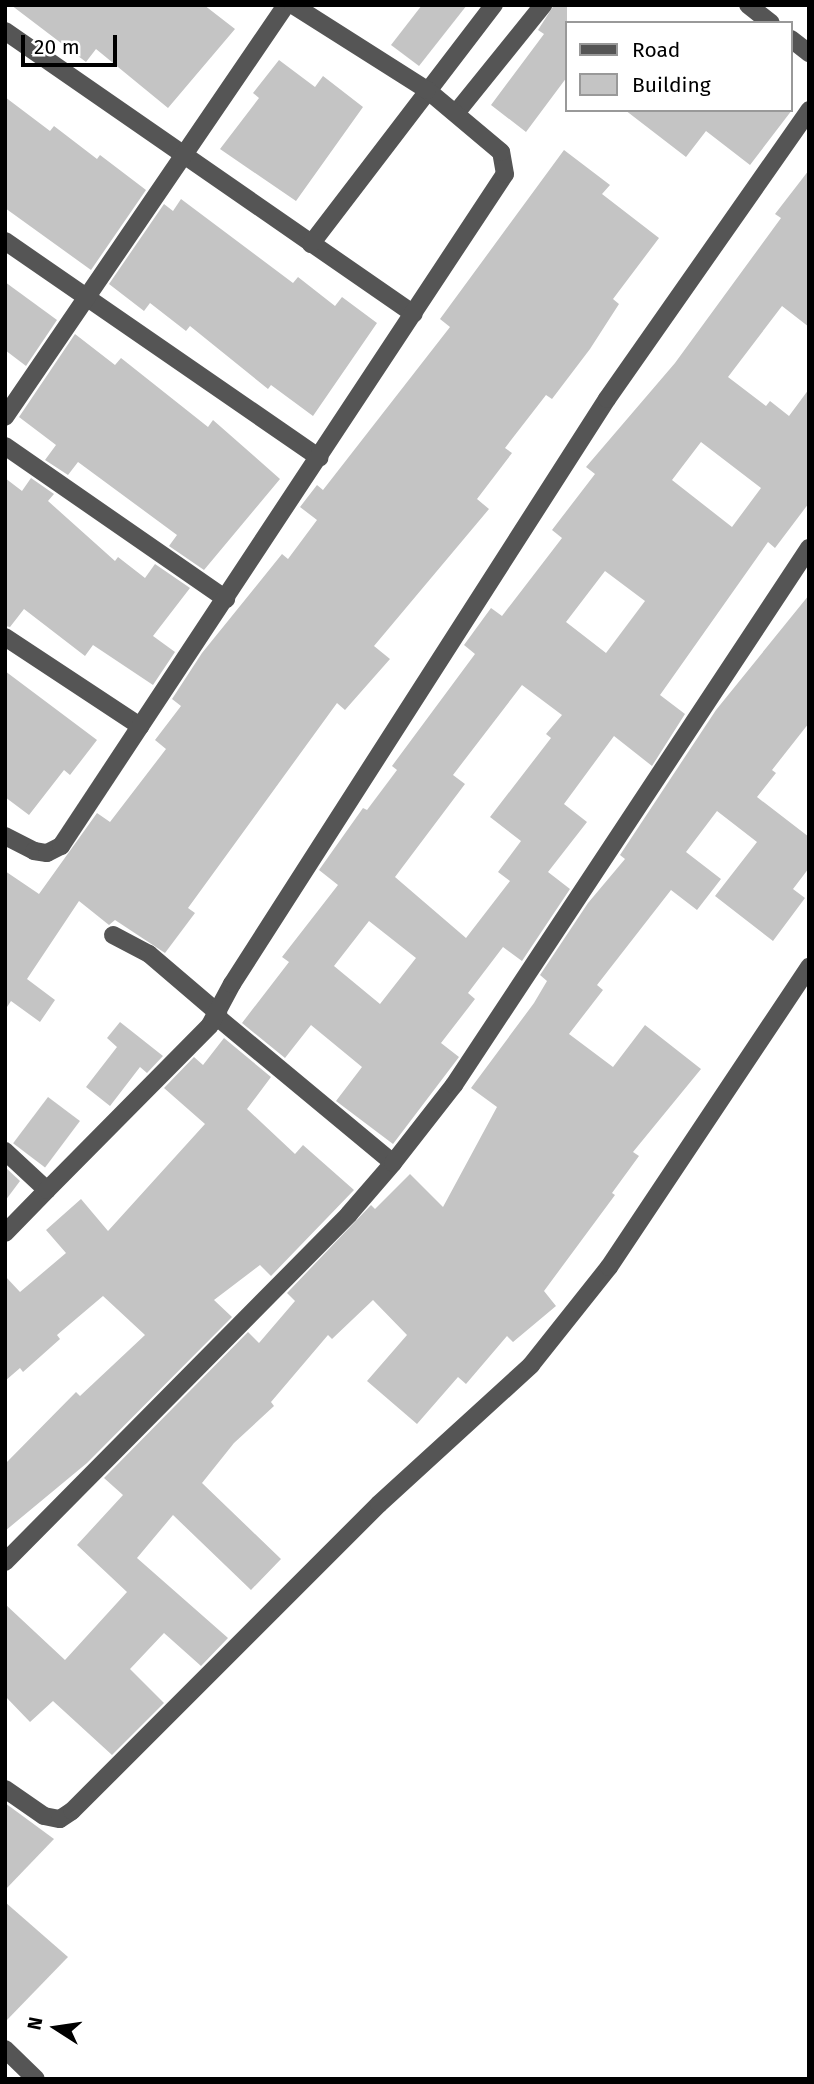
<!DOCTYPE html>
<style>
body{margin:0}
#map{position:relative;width:814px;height:2084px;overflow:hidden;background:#fff;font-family:"Fira Sans",sans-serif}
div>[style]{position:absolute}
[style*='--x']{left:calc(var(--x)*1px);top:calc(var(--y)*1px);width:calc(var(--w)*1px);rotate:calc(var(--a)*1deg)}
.building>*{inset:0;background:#c4c4c4;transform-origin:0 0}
.minor>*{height:18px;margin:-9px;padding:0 9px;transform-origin:9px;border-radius:9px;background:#555}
span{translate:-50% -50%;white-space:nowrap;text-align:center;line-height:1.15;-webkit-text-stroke:5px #fff;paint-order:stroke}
.frame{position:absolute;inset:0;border:7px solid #000;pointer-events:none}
.legend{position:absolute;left:565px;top:21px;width:228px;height:91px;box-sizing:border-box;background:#fff;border:2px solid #999;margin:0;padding:9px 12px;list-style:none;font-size:21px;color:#000}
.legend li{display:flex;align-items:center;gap:14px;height:35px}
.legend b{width:35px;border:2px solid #999}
.north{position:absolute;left:21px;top:1993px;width:70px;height:70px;-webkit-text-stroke:5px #fff;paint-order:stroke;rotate:282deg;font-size:19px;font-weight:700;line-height:28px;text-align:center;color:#000}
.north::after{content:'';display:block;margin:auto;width:24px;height:32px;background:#000;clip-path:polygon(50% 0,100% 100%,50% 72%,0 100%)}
.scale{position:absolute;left:21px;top:35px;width:96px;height:32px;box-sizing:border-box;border:4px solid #000;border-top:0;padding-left:9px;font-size:21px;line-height:24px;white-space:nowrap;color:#000;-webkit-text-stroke:5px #fff;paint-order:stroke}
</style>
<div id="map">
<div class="building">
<div style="clip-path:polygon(11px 5px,204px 5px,235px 29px,168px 108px,96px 49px,86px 62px)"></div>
<div style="clip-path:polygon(422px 5px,467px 5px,419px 66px,391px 45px)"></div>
<div style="clip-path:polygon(554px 5px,567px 5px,567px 77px,526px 132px,491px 105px,544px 34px,538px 30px)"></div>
<div style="clip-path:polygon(279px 60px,315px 87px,323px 76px,363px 107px,296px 201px,220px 149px,259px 98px,253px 93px)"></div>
<div style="clip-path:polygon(5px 97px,50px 131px,54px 126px,97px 159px,100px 155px,146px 190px,91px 270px,5px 208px)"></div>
<div style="clip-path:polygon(625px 110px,792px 110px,750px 165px,706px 131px,686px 157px)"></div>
<div style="clip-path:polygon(564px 150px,610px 185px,602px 194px,659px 238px,613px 299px,619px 304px,590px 349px,552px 399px,546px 395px,505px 448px,512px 453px,477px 499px,489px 509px,374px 646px,390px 659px,345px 710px,337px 703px,188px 908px,195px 913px,165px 953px,115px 920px,109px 925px,79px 901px,27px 979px,55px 1000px,40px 1022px,11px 1001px,5px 1010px,5px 871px,39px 894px,97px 813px,110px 822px,166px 749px,155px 740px,181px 706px,172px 699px,202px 653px,282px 554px,288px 559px,317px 520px,300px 507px,317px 485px,323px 490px,450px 327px,440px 319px)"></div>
<div style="clip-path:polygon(evenodd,809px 170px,809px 327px,782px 306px,728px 377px,766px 406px,770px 401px,789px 416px,809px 389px,809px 503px,775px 548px,768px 542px,660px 695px,685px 714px,652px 766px,614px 736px,564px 804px,587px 822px,548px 872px,570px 889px,522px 961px,503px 947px,468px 993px,475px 999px,441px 1043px,459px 1057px,393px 1144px,336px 1101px,362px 1067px,311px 1025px,285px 1058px,242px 1023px,289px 962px,282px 957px,338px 885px,319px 870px,363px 808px,367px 810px,397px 770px,392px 766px,475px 654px,464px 645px,491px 608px,502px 616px,562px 538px,552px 530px,595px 474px,586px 467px,675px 363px,781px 218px,775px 214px,809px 170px,701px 442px,761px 488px,732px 527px,672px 480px,701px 442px,809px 170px,605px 571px,645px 601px,606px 653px,566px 622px,605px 571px,809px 170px,522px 685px,562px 715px,546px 734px,551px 738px,490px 817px,521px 841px,498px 872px,510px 881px,466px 938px,395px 877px,465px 784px,453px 775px,522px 685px,809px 170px,369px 921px,416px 958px,380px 1004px,334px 966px,369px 921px)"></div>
<div style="clip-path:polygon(181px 199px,293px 283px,298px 277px,335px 306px,342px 297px,377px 323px,313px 416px,271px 385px,268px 389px,190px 326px,186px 331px,150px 303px,144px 311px,109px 284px,164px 204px,173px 211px)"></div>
<div style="clip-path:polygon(5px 282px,57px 320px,26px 366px,5px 350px)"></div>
<div style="clip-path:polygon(75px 334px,115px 365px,121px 358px,208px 427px,213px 420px,280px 479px,204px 570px,169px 546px,177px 535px,78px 462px,68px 475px,45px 460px,56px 445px,19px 417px)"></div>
<div style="clip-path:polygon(5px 478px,22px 491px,31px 478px,54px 494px,48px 501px,115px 561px,118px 557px,145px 578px,155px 564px,190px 588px,153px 636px,175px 652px,153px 685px,93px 645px,85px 656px,24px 609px,10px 627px,5px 626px)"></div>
<div style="clip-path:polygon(809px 595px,809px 723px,772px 770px,776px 773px,757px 797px,809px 837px,809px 868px,793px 889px,805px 898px,773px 941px,715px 896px,757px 842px,717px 811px,686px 852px,721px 879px,697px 910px,671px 890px,597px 985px,603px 990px,569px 1034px,613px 1067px,645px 1025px,701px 1069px,633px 1152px,639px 1156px,612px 1193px,615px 1195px,544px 1291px,556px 1306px,513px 1342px,507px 1336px,466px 1384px,458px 1377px,417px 1424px,367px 1381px,407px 1335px,373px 1300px,332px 1339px,328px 1335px,271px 1402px,274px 1406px,234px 1443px,202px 1483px,281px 1559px,251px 1590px,173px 1515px,137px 1558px,228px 1638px,201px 1666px,164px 1633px,130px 1669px,164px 1703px,112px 1755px,53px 1701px,30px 1722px,5px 1696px,5px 1604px,65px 1660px,127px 1592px,77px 1545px,123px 1495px,104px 1478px,248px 1332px,259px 1343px,295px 1301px,287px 1293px,371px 1205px,375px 1209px,410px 1174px,443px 1207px,497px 1107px,471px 1088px,534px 1003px,547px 981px,540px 975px,588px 903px,625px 859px,620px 855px,716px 710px)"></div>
<div style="clip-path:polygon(5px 671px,97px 740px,70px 775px,64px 770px,29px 815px,5px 797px)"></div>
<div style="clip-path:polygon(120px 1022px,163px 1056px,147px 1073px,140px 1067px,110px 1106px,86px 1087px,117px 1047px,107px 1038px)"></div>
<div style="clip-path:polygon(224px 1038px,271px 1077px,247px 1109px,295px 1154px,303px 1145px,354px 1190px,271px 1276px,260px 1265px,214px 1300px,232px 1317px,87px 1463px,5px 1531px,5px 1464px,76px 1392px,80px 1396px,145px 1335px,103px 1296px,57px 1335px,60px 1339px,23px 1372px,20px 1368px,5px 1381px,5px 1276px,20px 1292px,66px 1253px,46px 1230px,81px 1199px,108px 1231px,205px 1124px,164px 1088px,194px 1057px,203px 1065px)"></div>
<div style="left:48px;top:1097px;width:40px;height:58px;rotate:37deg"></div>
<div style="clip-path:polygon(5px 1167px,20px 1181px,5px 1201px)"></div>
<div style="clip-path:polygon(5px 1803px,54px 1839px,5px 1890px)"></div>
<div style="clip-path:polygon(5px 1902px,68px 1957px,5px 2022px)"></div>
</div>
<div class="minor">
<div style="--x:748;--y:5;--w:29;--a:38"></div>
<div style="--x:5;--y:31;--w:497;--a:34.7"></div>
<div style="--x:791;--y:39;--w:23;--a:38"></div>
<div style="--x:456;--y:113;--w:139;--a:-51.1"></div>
<div style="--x:5;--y:241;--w:382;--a:34.6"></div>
<div style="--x:311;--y:244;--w:301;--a:-52.6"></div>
<div style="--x:5;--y:417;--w:499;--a:-55.7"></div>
<div style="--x:5;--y:446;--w:269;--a:34.7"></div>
<div style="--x:5;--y:637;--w:162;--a:33.4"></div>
<div style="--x:5;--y:836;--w:33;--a:27"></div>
<div style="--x:34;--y:851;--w:13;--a:9"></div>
<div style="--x:47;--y:853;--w:16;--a:-27"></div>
<div style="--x:61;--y:846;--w:805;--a:-56.55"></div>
<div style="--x:505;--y:174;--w:22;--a:-100"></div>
<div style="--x:501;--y:152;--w:97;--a:-140"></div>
<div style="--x:427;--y:90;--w:159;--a:-147.6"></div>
<div style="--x:113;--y:935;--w:41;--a:27.8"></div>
<div style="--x:149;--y:954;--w:91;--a:40.5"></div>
<div style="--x:216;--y:1016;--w:230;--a:39.7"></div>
<div style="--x:5;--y:1151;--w:57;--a:42.9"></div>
<div style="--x:47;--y:1190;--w:60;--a:134.3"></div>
<div style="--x:47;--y:1190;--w:232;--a:-45.3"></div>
<div style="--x:210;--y:1025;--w:47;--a:-61.8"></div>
<div style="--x:232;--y:984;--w:695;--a:-57.34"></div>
<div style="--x:607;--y:399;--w:353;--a:-55"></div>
<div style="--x:5;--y:1562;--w:489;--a:-45.3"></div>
<div style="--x:349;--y:1214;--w:67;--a:-49.2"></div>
<div style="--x:393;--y:1163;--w:99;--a:-52"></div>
<div style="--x:454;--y:1085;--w:644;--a:-56.53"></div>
<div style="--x:5;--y:1789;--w:47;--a:34.7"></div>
<div style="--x:44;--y:1816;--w:16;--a:11"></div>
<div style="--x:60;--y:1819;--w:14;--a:-34"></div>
<div style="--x:72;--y:1811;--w:434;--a:-45"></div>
<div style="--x:379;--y:1504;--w:206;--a:-42.4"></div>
<div style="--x:531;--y:1365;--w:125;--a:-51.5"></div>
<div style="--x:609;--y:1267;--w:361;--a:-56.3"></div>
<div style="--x:5;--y:2049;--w:43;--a:44.1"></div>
</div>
<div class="frame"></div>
<ul class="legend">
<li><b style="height:9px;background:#555"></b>Road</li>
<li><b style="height:19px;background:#c4c4c4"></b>Building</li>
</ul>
<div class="north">N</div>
<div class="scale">20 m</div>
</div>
